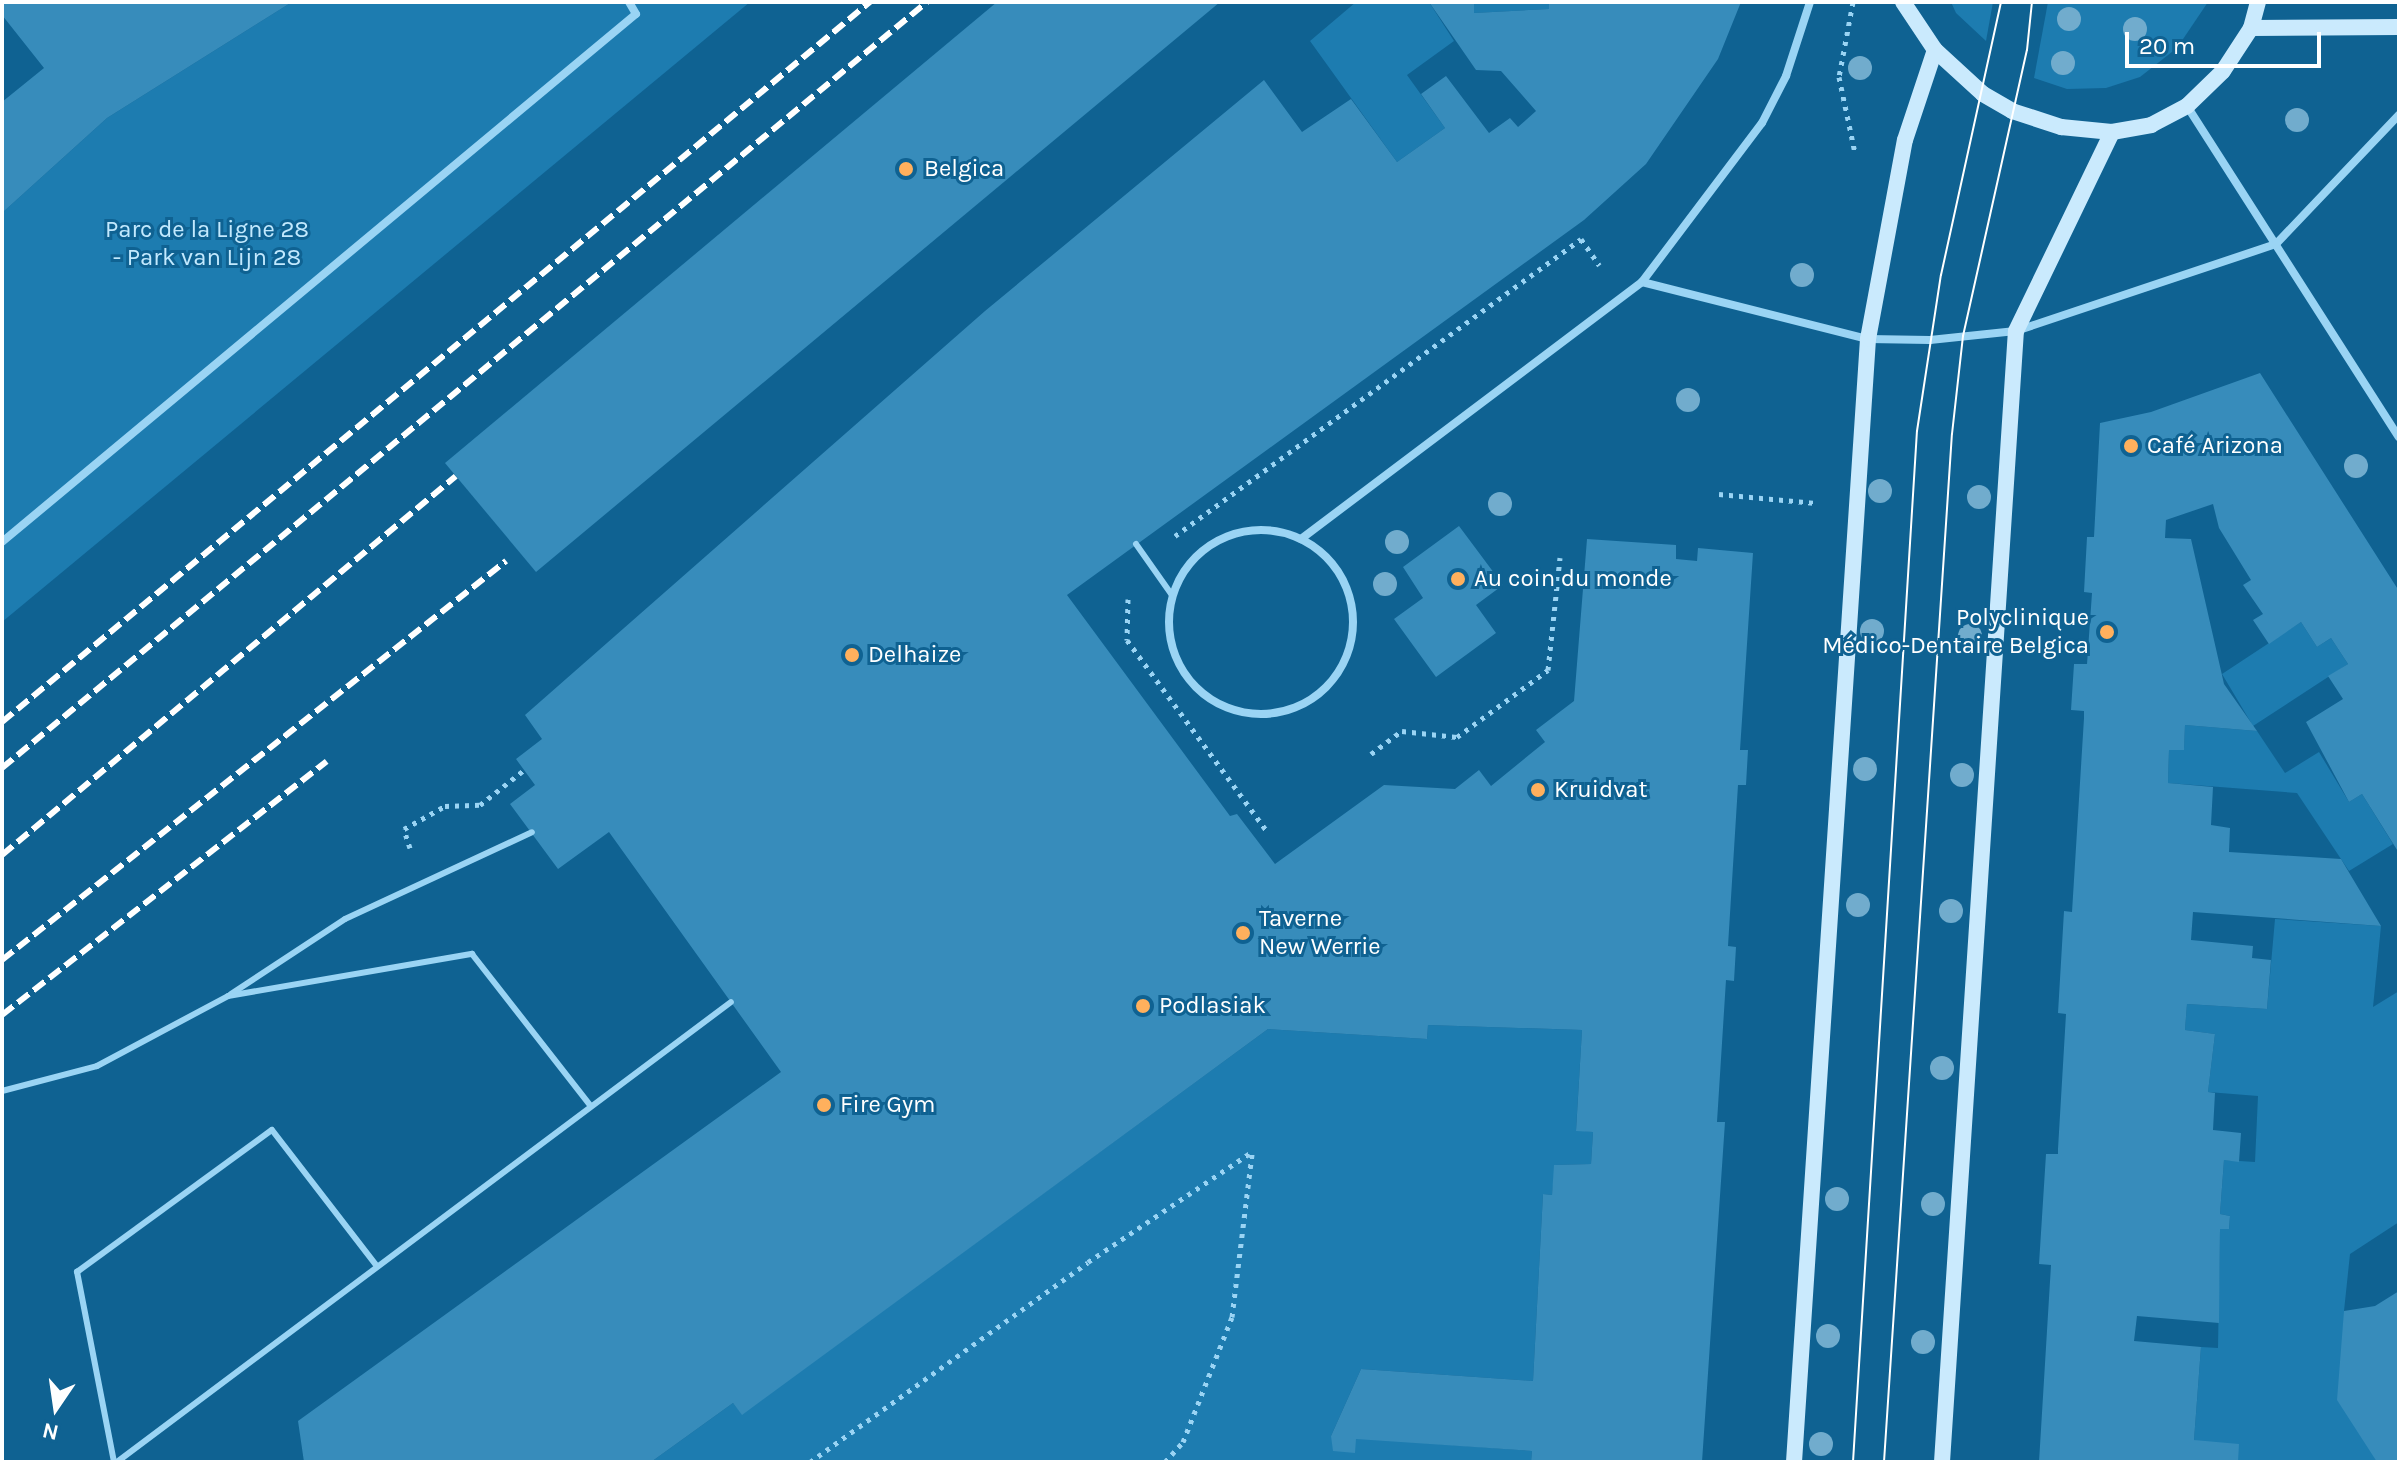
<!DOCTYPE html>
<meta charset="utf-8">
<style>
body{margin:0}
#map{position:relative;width:2401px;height:1464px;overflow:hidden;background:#0f6292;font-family:Karla,sans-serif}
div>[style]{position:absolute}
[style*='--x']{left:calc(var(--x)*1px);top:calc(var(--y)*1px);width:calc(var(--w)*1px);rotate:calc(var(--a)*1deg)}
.green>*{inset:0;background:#1d7cb0}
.building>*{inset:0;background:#378cbb}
.path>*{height:5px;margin-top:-2.5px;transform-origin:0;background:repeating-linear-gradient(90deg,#9ad4f4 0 4px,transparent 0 10px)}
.lane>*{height:6px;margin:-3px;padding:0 3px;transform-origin:3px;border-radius:3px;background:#9ad4f4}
.street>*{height:8px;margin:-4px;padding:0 4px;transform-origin:4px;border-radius:4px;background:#9ad4f4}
.street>.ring{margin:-4px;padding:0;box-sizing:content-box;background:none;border:8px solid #9ad4f4;border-radius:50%}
.secondary>*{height:16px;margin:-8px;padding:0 8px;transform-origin:8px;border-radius:8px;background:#caeafd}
.tram>*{height:2px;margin:-1px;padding:0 1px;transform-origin:1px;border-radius:1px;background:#fff}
.rail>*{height:6px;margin-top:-3px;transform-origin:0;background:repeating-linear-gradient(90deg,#fff 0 14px,transparent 0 20px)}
.trees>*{width:24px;height:24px;margin:-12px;border-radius:50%;background:#71accd}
.dots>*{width:22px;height:22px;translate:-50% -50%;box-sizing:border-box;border:4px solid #0f6292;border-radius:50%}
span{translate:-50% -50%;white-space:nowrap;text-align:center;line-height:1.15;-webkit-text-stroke:6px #0f6292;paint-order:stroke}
.poi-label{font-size:24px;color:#fff}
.left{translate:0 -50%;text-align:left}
.right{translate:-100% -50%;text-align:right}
.park-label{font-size:24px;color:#c2e9fe}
.frame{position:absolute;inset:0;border:4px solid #fff;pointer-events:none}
.north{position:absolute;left:16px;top:1368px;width:80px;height:80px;-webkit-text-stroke:6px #0f6292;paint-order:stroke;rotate:193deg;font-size:22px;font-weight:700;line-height:32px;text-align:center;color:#fff}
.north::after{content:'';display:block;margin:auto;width:28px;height:36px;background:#fff;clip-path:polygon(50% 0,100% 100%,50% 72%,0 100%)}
.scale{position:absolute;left:2125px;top:32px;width:196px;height:36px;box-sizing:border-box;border:4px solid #fff;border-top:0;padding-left:10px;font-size:24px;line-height:28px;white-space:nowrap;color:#fff;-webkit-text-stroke:6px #0f6292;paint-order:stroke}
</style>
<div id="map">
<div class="green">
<div style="clip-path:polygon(292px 2px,750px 2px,2px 622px,2px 213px,107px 118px)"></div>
<div style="clip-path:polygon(1356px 2px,1429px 2px,1454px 41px,1407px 75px,1445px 128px,1397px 162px,1310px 41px)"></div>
<div style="clip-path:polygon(1474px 2px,1549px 2px,1549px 9px,1474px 13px)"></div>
<div style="clip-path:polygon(1951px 2px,1993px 2px,1986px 41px,1956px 13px)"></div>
<div style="clip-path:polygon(2048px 2px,2208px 2px,2177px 48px,2140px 77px,2106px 88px,2067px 89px,2034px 78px)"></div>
<div style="clip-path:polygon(2301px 622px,2317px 647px,2331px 638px,2348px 664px,2253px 726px,2222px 674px)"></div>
<div style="clip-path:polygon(2185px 725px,2257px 731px,2285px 773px,2319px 752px,2349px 802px,2362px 794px,2393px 844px,2349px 871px,2297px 793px,2168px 783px,2169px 750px,2184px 749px)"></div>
<div style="clip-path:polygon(2275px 919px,2381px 926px,2373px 1007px,2399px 991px,2399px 1222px,2350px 1254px,2344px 1311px,2377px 1462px,2238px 1462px,2194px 1440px,2201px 1347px,2218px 1348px,2220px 1229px,2229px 1229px,2230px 1216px,2220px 1214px,2224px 1160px,2255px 1162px,2258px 1096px,2208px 1092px,2215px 1034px,2185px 1030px,2187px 1004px,2267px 1009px)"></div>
<div style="clip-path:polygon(1428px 1025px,1582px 1030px,1576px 1130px,1593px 1132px,1591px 1164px,1555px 1165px,1552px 1195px,1543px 1194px,1533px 1381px,1361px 1369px,1331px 1436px,1532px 1451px,1531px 1462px,651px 1462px,733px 1403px,742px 1414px,1268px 1029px,1427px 1039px)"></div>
</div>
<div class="building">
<div style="clip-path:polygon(2px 2px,292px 2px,107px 118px,2px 213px,2px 102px,44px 68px,2px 15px)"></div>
<div style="clip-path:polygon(997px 2px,1220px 2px,536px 572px,445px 463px)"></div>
<div style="clip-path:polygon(1429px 2px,1474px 2px,1474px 13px,1549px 9px,1549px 2px,1741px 2px,1718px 59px,1646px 164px,1584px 220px,1067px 595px,1230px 816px,1237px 814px,1275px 864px,1384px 785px,1455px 789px,1479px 770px,1491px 786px,1545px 742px,1536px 730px,1574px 701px,1587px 539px,1676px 545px,1676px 559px,1697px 561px,1698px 548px,1753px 553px,1740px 750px,1748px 750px,1746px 785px,1738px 785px,1728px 946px,1736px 947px,1734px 981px,1726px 980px,1717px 1122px,1725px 1122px,1702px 1462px,1531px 1462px,1532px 1451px,1356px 1439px,1355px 1453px,1333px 1451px,1331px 1436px,1361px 1369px,1533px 1381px,1543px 1194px,1552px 1195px,1554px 1165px,1591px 1164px,1593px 1132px,1576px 1131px,1582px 1030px,1428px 1025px,1427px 1039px,1268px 1029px,742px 1415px,733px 1403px,651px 1462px,304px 1462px,298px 1421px,781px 1072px,609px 832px,558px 869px,510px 804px,535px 785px,516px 759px,542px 739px,525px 715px,985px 311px,1264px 80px,1302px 132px,1351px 99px,1397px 162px,1445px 128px,1421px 94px,1446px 76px,1489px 133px,1510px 118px,1518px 127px,1536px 111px,1501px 71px,1476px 70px)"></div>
<div style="clip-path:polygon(2260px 373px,2399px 591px,2399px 853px,2362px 794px,2349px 802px,2306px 722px,2343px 699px,2328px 676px,2348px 664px,2331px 638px,2317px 647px,2301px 622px,2269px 644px,2253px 620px,2263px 614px,2243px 585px,2251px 580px,2219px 528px,2213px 504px,2166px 520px,2165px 538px,2191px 539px,2224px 684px,2257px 731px,2185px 725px,2184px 750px,2169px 750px,2168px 783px,2213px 787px,2211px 825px,2230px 828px,2229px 852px,2341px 859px,2381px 926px,2193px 912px,2191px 940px,2253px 946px,2252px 958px,2271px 960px,2267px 1009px,2187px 1004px,2185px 1030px,2215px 1034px,2208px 1092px,2215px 1093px,2213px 1130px,2241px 1133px,2239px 1162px,2224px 1160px,2220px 1214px,2230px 1216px,2229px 1229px,2220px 1229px,2219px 1323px,2137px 1316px,2134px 1341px,2201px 1347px,2194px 1440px,2239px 1444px,2238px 1462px,2039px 1462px,2051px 1265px,2039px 1264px,2046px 1154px,2058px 1154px,2058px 1149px,2066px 1014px,2058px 1013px,2064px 911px,2072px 912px,2084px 718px,2084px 711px,2071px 710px,2074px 664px,2087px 664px,2092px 593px,2084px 592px,2087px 537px,2094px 537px,2100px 423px,2151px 412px)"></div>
<div style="clip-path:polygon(1459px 526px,1503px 585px,1476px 605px,1496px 633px,1436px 677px,1394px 619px,1423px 598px,1403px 567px)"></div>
<div style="clip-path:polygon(2399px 1291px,2399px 1462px,2377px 1462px,2337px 1400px,2344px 1311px,2375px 1306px)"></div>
</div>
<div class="path">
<div style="--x:1853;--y:2;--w:76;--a:100.6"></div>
<div style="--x:1839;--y:77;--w:78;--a:78.1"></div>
<div style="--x:1719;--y:494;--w:97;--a:5.3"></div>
<div style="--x:1175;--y:536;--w:503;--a:-36.19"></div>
<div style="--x:1581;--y:239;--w:32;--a:55"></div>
<div style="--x:1128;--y:599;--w:41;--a:91.4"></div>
<div style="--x:1127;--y:640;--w:237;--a:53.8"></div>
<div style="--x:1371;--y:754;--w:39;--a:-37"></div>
<div style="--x:1402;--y:731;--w:55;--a:6.2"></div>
<div style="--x:1457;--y:737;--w:113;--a:-36.4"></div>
<div style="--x:1548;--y:670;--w:113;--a:-83.9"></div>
<div style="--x:410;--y:848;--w:20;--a:-108"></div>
<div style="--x:404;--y:829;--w:47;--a:-29.3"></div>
<div style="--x:445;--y:806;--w:35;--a:-2"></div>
<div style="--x:480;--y:805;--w:56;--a:-38.5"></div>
<div style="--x:810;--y:1462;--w:342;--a:-35.7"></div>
<div style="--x:1088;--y:1262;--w:197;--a:-33.9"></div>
<div style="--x:1165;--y:1462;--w:27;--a:-48"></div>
<div style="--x:1183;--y:1442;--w:134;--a:-68.6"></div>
<div style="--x:1232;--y:1317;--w:165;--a:-83"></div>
</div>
<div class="lane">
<div style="--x:1136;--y:544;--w:62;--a:54.8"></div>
<div style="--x:231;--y:994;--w:136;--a:-33.3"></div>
<div style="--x:345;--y:919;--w:206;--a:-24.9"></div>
<div style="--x:2;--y:1091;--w:98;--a:-14.7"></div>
<div style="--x:97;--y:1066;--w:149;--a:-28.1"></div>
<div style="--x:228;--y:996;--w:248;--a:-9.8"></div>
<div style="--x:472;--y:954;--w:192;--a:52"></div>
<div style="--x:114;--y:1462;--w:194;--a:-101"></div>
<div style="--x:77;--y:1272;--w:241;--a:-36.1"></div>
<div style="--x:272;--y:1130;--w:170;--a:52.4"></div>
<div style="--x:117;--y:1462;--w:767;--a:-36.84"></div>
</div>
<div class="street">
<div style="--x:2187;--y:106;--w:393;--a:57.4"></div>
<div style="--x:1642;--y:282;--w:233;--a:14.2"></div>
<div style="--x:1868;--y:339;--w:62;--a:0.9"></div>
<div style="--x:1930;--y:340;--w:86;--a:-6"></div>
<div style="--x:2016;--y:331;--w:274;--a:-18.5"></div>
<div style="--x:2276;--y:244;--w:178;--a:-46.4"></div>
<div class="ring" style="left:1169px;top:530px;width:176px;height:176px"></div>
<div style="--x:1301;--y:539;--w:427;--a:-37"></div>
<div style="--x:1642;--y:282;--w:199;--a:-53"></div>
<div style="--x:1762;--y:123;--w:53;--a:-62.9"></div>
<div style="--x:1786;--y:76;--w:78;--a:-72"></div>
<div style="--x:2;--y:542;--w:825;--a:-39.79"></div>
<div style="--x:636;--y:14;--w:14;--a:-120"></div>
</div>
<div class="secondary">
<div style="--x:1903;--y:2;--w:58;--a:56.3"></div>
<div style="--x:1935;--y:50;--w:65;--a:42.5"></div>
<div style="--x:1983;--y:94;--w:34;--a:30"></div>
<div style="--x:2012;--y:111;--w:52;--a:18.1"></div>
<div style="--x:2061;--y:127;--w:51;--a:5.6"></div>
<div style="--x:2112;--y:132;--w:40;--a:-10"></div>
<div style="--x:2151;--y:125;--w:41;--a:-27.8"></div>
<div style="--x:2187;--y:106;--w:50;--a:-44.2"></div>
<div style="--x:2223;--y:71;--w:51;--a:-56.9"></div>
<div style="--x:2251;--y:28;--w:27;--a:-75"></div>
<div style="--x:2251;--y:28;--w:148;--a:-0.4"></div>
<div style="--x:1794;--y:1462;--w:1125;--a:-86.23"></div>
<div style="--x:1868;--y:339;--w:202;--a:-79.5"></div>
<div style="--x:1905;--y:140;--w:95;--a:-71.6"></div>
<div style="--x:1942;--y:1462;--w:1133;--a:-86.26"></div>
<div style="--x:2016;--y:331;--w:221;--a:-64.2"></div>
</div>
<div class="tram">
<div style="--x:1853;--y:1462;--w:1033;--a:-86.45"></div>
<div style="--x:1917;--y:431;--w:158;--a:-81.3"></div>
<div style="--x:1941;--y:275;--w:280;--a:-77.6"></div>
<div style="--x:1884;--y:1462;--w:1030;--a:-86.22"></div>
<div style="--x:1952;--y:434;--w:99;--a:-83.6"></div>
<div style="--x:1963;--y:336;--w:293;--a:-77.4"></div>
<div style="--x:2027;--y:50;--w:48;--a:-84.1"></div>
</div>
<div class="rail">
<div style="--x:2;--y:722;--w:1128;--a:-39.68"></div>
<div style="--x:2;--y:768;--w:1201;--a:-39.63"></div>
<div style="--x:2;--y:855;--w:591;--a:-39.86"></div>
<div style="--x:2;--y:960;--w:643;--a:-38.37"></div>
<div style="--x:2;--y:1015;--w:412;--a:-38"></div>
</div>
<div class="trees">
<div style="left:2069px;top:19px"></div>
<div style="left:2135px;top:29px"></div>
<div style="left:2063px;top:63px"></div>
<div style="left:1860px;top:68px"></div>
<div style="left:2297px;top:120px"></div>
<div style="left:1802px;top:275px"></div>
<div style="left:1688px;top:400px"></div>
<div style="left:2356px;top:466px"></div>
<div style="left:1880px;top:491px"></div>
<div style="left:1979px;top:497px"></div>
<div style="left:1500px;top:504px"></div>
<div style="left:1397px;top:542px"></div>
<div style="left:1385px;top:584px"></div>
<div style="left:1872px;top:631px"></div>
<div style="left:1970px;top:636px"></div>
<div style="left:1865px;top:769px"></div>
<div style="left:1962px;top:775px"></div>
<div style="left:1858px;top:905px"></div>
<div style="left:1951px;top:911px"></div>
<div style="left:1942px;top:1068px"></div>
<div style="left:1837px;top:1199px"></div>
<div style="left:1933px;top:1204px"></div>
<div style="left:1828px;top:1336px"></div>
<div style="left:1923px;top:1342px"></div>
<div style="left:1821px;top:1444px"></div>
</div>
<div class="dots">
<div style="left:906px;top:169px;background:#ffb05d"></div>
<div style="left:2131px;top:446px;background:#ffb05d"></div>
<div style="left:1458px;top:579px;background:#ffb05d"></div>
<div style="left:2107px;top:632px;background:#ffb05d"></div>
<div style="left:852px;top:655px;background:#ffb05d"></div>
<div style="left:1538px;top:790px;background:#ffb05d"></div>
<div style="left:1243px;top:933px;background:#ffb05d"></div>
<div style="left:1143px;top:1006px;background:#ffb05d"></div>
<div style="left:824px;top:1105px;background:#ffb05d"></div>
</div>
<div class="poi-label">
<span class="left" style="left:924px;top:169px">Belgica</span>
<span class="left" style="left:2147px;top:446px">Café Arizona</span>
<span class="left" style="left:1474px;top:579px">Au coin du monde</span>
<span class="right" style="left:2089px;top:632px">Polyclinique<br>Médico-Dentaire Belgica</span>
<span class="left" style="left:868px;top:655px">Delhaize</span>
<span class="left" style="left:1554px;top:790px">Kruidvat</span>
<span class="left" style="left:1259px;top:933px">Taverne<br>New Werrie</span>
<span class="left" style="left:1159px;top:1006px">Podlasiak</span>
<span class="left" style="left:840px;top:1105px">Fire Gym</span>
</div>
<div class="park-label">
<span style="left:207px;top:244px">Parc de la Ligne 28<br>- Park van Lijn 28</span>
</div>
<div class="frame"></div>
<div class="north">N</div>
<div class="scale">20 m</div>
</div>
